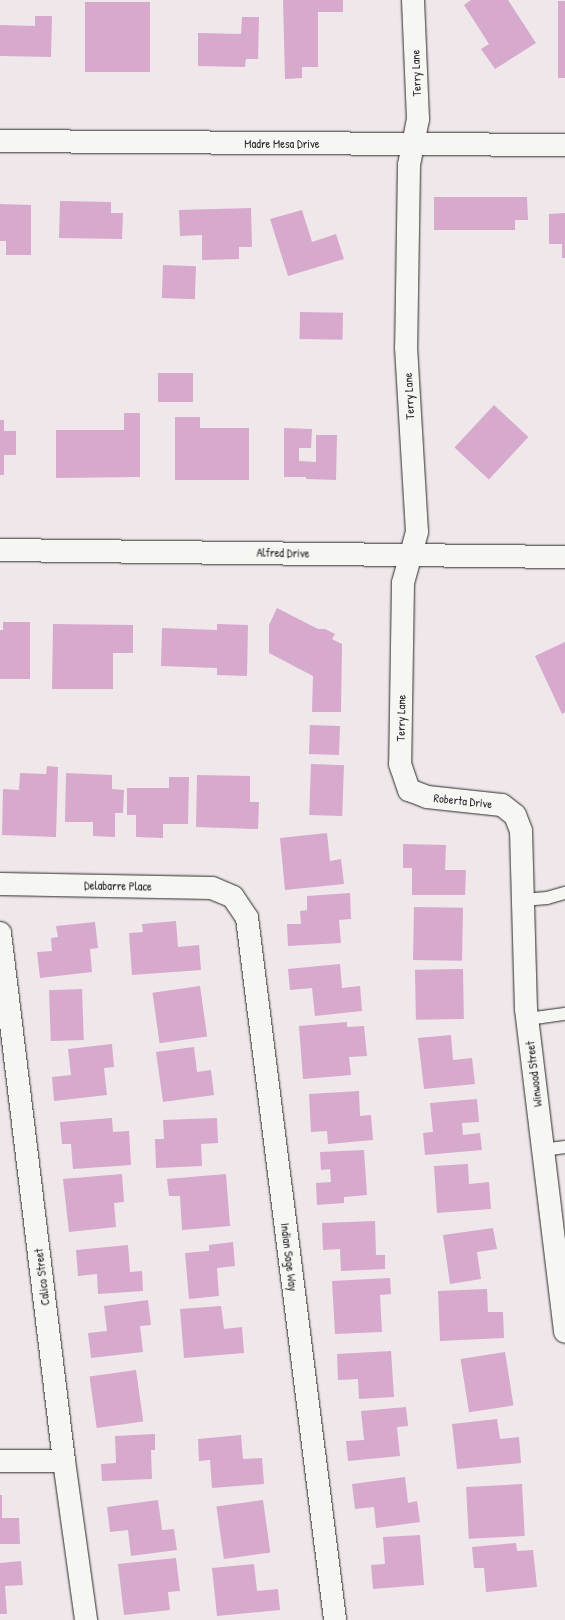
<!DOCTYPE html>
<style>
body{margin:0}
#map{position:relative;width:565px;height:1620px;overflow:hidden;background:#f0e7eb;font-family:"Patrick Hand",sans-serif}
div>[style]{position:absolute}
[style*='--x']{left:calc(var(--x)*1px);top:calc(var(--y)*1px);width:calc(var(--w)*1px);rotate:calc(var(--a)*1deg)}
.building>*{inset:0;background:#d6a9cd;transform-origin:0 0}
.roads{filter:drop-shadow(0 0 1px #2b2b2b) drop-shadow(0 0 1px #2b2b2b)}
.lane>*{height:12px;margin:-6px;padding:0 6px;transform-origin:6px;border-radius:6px;background:#f6f6f2}
.street>*{height:22px;margin:-11px;padding:0 11px;transform-origin:11px;border-radius:11px;background:#f6f6f2}
span{translate:-50% -50%;white-space:nowrap;text-align:center;line-height:1.15;-webkit-text-stroke:3.5px #f6f6f2;paint-order:stroke}
.street-label{font-size:12px;color:#2b2b2b}
</style>
<div id="map">
<div class="building">
<div style="clip-path:polygon(283px 0,343px 0,343px 12px,318px 12px,318px 67px,302px 67px,302px 78px,285px 79px)"></div>
<div style="clip-path:polygon(471px 0,508px 0,536px 43px,495px 69px,481px 49px,489px 44px,464px 5px)"></div>
<div style="left:558px;top:1px;width:7px;height:77px"></div>
<div style="left:150px;top:2px;width:70px;height:65px;rotate:90deg"></div>
<div style="clip-path:polygon(35px 16px,52px 16px,51px 57px,0 56px,0 25px,35px 26px)"></div>
<div style="clip-path:polygon(242px 17px,259px 17px,258px 59px,246px 59px,245px 67px,198px 66px,198px 33px,241px 34px)"></div>
<div style="clip-path:polygon(434px 197px,527px 197px,528px 220px,515px 220px,515px 230px,434px 230px)"></div>
<div style="clip-path:polygon(60px 201px,111px 202px,111px 213px,123px 213px,122px 239px,59px 238px)"></div>
<div style="clip-path:polygon(0 204px,31px 205px,31px 255px,6px 255px,6px 241px,0 241px)"></div>
<div style="clip-path:polygon(251px 208px,252px 247px,239px 247px,239px 259px,202px 260px,202px 235px,180px 236px,179px 210px)"></div>
<div style="clip-path:polygon(302px 210px,312px 242px,336px 234px,344px 259px,288px 276px,270px 219px)"></div>
<div style="clip-path:polygon(565px 213px,565px 258px,562px 258px,562px 244px,549px 244px,549px 214px)"></div>
<div style="left:163px;top:265px;width:33px;height:33px;rotate:2deg"></div>
<div style="left:300px;top:312px;width:43px;height:27px;rotate:1deg"></div>
<div style="left:158px;top:373px;width:35px;height:29px"></div>
<div style="left:494px;top:405px;width:47px;height:58px;rotate:43deg"></div>
<div style="clip-path:polygon(124px 413px,140px 413px,140px 477px,56px 478px,56px 430px,124px 430px)"></div>
<div style="clip-path:polygon(175px 417px,200px 417px,200px 428px,249px 428px,249px 480px,175px 480px)"></div>
<div style="clip-path:polygon(0 420px,4px 420px,4px 431px,16px 431px,16px 455px,4px 455px,4px 475px,0 475px)"></div>
<div style="clip-path:polygon(284px 428px,312px 429px,311px 448px,299px 448px,299px 461px,316px 462px,316px 435px,337px 435px,336px 480px,306px 479px,306px 477px,284px 477px)"></div>
<div style="clip-path:polygon(277px 608px,318px 629px,325px 629px,335px 634px,332px 639px,342px 644px,341px 712px,312px 712px,313px 676px,269px 653px,269px 625px)"></div>
<div style="clip-path:polygon(3px 622px,30px 622px,30px 679px,0 679px,0 630px,3px 630px)"></div>
<div style="clip-path:polygon(53px 624px,133px 625px,133px 653px,113px 653px,113px 689px,52px 689px)"></div>
<div style="clip-path:polygon(217px 624px,248px 625px,247px 676px,217px 675px,217px 668px,161px 666px,162px 628px,217px 630px)"></div>
<div style="clip-path:polygon(565px 642px,565px 712px,562px 714px,535px 656px)"></div>
<div style="left:310px;top:725px;width:30px;height:29px;rotate:2deg"></div>
<div style="left:311px;top:764px;width:33px;height:51px;rotate:2deg"></div>
<div style="clip-path:polygon(47px 766px,58px 767px,56px 837px,2px 835px,3px 789px,19px 790px,20px 773px,46px 774px)"></div>
<div style="clip-path:polygon(66px 773px,112px 775px,112px 789px,124px 790px,123px 813px,115px 813px,115px 837px,93px 836px,93px 822px,65px 822px)"></div>
<div style="clip-path:polygon(197px 775px,250px 776px,250px 802px,259px 802px,258px 829px,196px 827px)"></div>
<div style="clip-path:polygon(169px 777px,189px 777px,188px 824px,163px 824px,163px 838px,136px 837px,136px 815px,127px 815px,127px 788px,169px 788px)"></div>
<div style="clip-path:polygon(327px 833px,330px 861px,341px 859px,344px 884px,285px 890px,280px 838px)"></div>
<div style="clip-path:polygon(403px 844px,446px 845px,445px 870px,466px 870px,465px 895px,412px 895px,412px 868px,403px 868px)"></div>
<div style="clip-path:polygon(350px 893px,351px 919px,339px 920px,341px 943px,288px 946px,287px 924px,301px 924px,300px 911px,307px 910px,307px 896px)"></div>
<div style="left:414px;top:907px;width:49px;height:53px;rotate:1deg"></div>
<div style="clip-path:polygon(176px 921px,178px 947px,199px 945px,201px 970px,132px 975px,129px 933px,143px 932px,142px 924px)"></div>
<div style="clip-path:polygon(95px 922px,98px 948px,90px 949px,92px 972px,40px 978px,37px 952px,52px 951px,51px 938px,58px 937px,56px 926px)"></div>
<div style="clip-path:polygon(340px 964px,342px 988px,360px 986px,362px 1011px,315px 1016px,312px 988px,290px 990px,288px 969px)"></div>
<div style="left:463px;top:969px;width:50px;height:48px;rotate:89deg"></div>
<div style="left:200px;top:986px;width:51px;height:48px;rotate:82deg"></div>
<div style="left:82px;top:989px;width:51px;height:33px;rotate:88deg"></div>
<div style="clip-path:polygon(347px 1022px,347px 1027px,364px 1026px,367px 1056px,349px 1057px,351px 1075px,303px 1079px,299px 1026px)"></div>
<div style="clip-path:polygon(451px 1035px,453px 1060px,472px 1058px,475px 1084px,424px 1089px,418px 1038px)"></div>
<div style="clip-path:polygon(112px 1044px,114px 1067px,104px 1068px,107px 1095px,54px 1101px,52px 1077px,71px 1075px,68px 1049px)"></div>
<div style="clip-path:polygon(194px 1047px,197px 1072px,211px 1070px,214px 1095px,163px 1102px,156px 1052px)"></div>
<div style="clip-path:polygon(359px 1091px,360px 1116px,371px 1115px,373px 1140px,328px 1144px,327px 1131px,311px 1132px,309px 1094px)"></div>
<div style="clip-path:polygon(477px 1099px,479px 1122px,462px 1123px,463px 1135px,480px 1133px,482px 1150px,425px 1155px,423px 1133px,433px 1132px,430px 1103px)"></div>
<div style="clip-path:polygon(112px 1118px,113px 1132px,129px 1131px,131px 1165px,73px 1169px,71px 1144px,62px 1144px,60px 1122px)"></div>
<div style="clip-path:polygon(217px 1118px,218px 1143px,201px 1144px,202px 1166px,156px 1168px,155px 1139px,164px 1139px,163px 1120px)"></div>
<div style="clip-path:polygon(364px 1150px,367px 1195px,344px 1197px,344px 1203px,317px 1205px,316px 1183px,331px 1182px,330px 1169px,321px 1170px,320px 1152px)"></div>
<div style="clip-path:polygon(468px 1164px,469px 1184px,489px 1182px,491px 1209px,437px 1213px,434px 1166px)"></div>
<div style="clip-path:polygon(122px 1174px,124px 1202px,114px 1203px,116px 1227px,69px 1232px,63px 1179px)"></div>
<div style="clip-path:polygon(226px 1174px,230px 1226px,182px 1230px,180px 1196px,169px 1196px,167px 1179px)"></div>
<div style="clip-path:polygon(375px 1221px,376px 1255px,385px 1255px,385px 1269px,341px 1271px,340px 1249px,323px 1250px,322px 1223px)"></div>
<div style="clip-path:polygon(493px 1228px,497px 1249px,477px 1252px,481px 1279px,450px 1284px,443px 1235px)"></div>
<div style="clip-path:polygon(233px 1242px,235px 1266px,217px 1268px,219px 1296px,189px 1299px,185px 1253px,209px 1251px,209px 1245px)"></div>
<div style="clip-path:polygon(128px 1245px,130px 1272px,142px 1271px,143px 1291px,98px 1294px,97px 1274px,78px 1276px,76px 1250px)"></div>
<div style="clip-path:polygon(390px 1278px,391px 1294px,380px 1295px,382px 1332px,335px 1334px,332px 1281px)"></div>
<div style="clip-path:polygon(487px 1289px,488px 1312px,503px 1312px,504px 1338px,440px 1341px,438px 1291px)"></div>
<div style="clip-path:polygon(148px 1300px,151px 1325px,140px 1326px,143px 1352px,91px 1358px,88px 1333px,107px 1331px,104px 1306px)"></div>
<div style="clip-path:polygon(221px 1306px,224px 1329px,242px 1327px,244px 1353px,184px 1358px,180px 1309px)"></div>
<div style="clip-path:polygon(391px 1351px,394px 1397px,359px 1399px,358px 1379px,338px 1380px,337px 1354px)"></div>
<div style="left:505px;top:1352px;width:54px;height:45px;rotate:81deg"></div>
<div style="left:136px;top:1370px;width:52px;height:47px;rotate:82deg"></div>
<div style="clip-path:polygon(406px 1407px,408px 1426px,397px 1427px,400px 1456px,348px 1461px,346px 1441px,364px 1440px,361px 1411px)"></div>
<div style="clip-path:polygon(497px 1419px,500px 1439px,519px 1437px,521px 1463px,457px 1469px,452px 1424px)"></div>
<div style="clip-path:polygon(155px 1434px,155px 1450px,151px 1450px,152px 1479px,102px 1481px,101px 1464px,116px 1463px,115px 1436px)"></div>
<div style="clip-path:polygon(241px 1435px,243px 1459px,262px 1458px,264px 1484px,212px 1488px,210px 1460px,199px 1461px,198px 1439px)"></div>
<div style="clip-path:polygon(405px 1477px,408px 1503px,417px 1501px,420px 1522px,376px 1528px,374px 1507px,355px 1509px,352px 1484px)"></div>
<div style="left:522px;top:1484px;width:52px;height:56px;rotate:87deg"></div>
<div style="clip-path:polygon(0 1495px,2px 1495px,2px 1518px,19px 1518px,20px 1544px,0 1544px)"></div>
<div style="clip-path:polygon(158px 1500px,162px 1530px,174px 1529px,177px 1550px,131px 1556px,128px 1530px,110px 1532px,107px 1507px)"></div>
<div style="left:263px;top:1500px;width:53px;height:47px;rotate:82deg"></div>
<div style="clip-path:polygon(420px 1535px,424px 1585px,373px 1589px,371px 1565px,385px 1564px,383px 1537px)"></div>
<div style="clip-path:polygon(516px 1543px,517px 1551px,533px 1550px,537px 1587px,486px 1592px,484px 1568px,474px 1568px,472px 1547px)"></div>
<div style="clip-path:polygon(176px 1558px,180px 1591px,168px 1592px,170px 1610px,124px 1615px,118px 1564px)"></div>
<div style="clip-path:polygon(21px 1561px,23px 1585px,5px 1586px,7px 1614px,0 1614px,0 1563px)"></div>
<div style="clip-path:polygon(254px 1564px,257px 1591px,278px 1589px,280px 1610px,217px 1616px,212px 1568px)"></div>
</div>
<div class="roads">
<div class="lane">
<div style="--x:523;--y:900;--w:24;--a:-5"></div>
<div style="--x:547;--y:898;--w:19;--a:-16"></div>
<div style="--x:528;--y:1019;--w:37;--a:-8"></div>
<div style="--x:543;--y:1150;--w:22;--a:-8"></div>
</div>
<div class="street">
<div style="--x:413;--y:0;--w:119;--a:87.6"></div>
<div style="--x:418;--y:119;--w:47;--a:101.1"></div>
<div style="--x:409;--y:165;--w:182;--a:90.9"></div>
<div style="--x:406;--y:347;--w:185;--a:86.6"></div>
<div style="--x:417;--y:532;--w:53;--a:105.4"></div>
<div style="--x:403;--y:583;--w:181;--a:90.9"></div>
<div style="--x:400;--y:764;--w:28;--a:71"></div>
<div style="--x:409;--y:790;--w:19;--a:21"></div>
<div style="--x:427;--y:797;--w:75;--a:6.1"></div>
<div style="--x:502;--y:805;--w:16;--a:38"></div>
<div style="--x:515;--y:815;--w:17;--a:69"></div>
<div style="--x:521;--y:831;--w:178;--a:88.4"></div>
<div style="--x:526;--y:1009;--w:325;--a:83.1"></div>
<div style="--x:0;--y:141;--w:565;--a:0.41"></div>
<div style="--x:0;--y:550;--w:565;--a:0.71"></div>
<div style="--x:0;--y:884;--w:212;--a:1.1"></div>
<div style="--x:212;--y:888;--w:23;--a:23"></div>
<div style="--x:233;--y:897;--w:25;--a:56"></div>
<div style="--x:247;--y:918;--w:707;--a:82.85"></div>
<div style="--x:0;--y:933;--w:532;--a:83.09"></div>
<div style="--x:64;--y:1461;--w:161;--a:82.1"></div>
<div style="--x:0;--y:1461;--w:64;--a:0"></div>
</div>
</div>
<div class="street-label">
<span style="left:416px;top:73px;rotate:-92deg">Terry Lane</span>
<span style="left:282px;top:144px">Madre Mesa Drive</span>
<span style="left:409px;top:396px;rotate:-93deg">Terry Lane</span>
<span style="left:283px;top:553px;rotate:1deg">Alfred Drive</span>
<span style="left:401px;top:718px;rotate:-89deg">Terry Lane</span>
<span style="left:463px;top:801px;rotate:6deg">Roberta Drive</span>
<span style="left:118px;top:886px;rotate:1deg">Delabarre Place</span>
<span style="left:534px;top:1074px;rotate:-97deg">Winwood Street</span>
<span style="left:289px;top:1257px;rotate:83deg">Indian Sage Way</span>
<span style="left:42px;top:1277px;rotate:-97deg">Calico Street</span>
</div>
</div>
